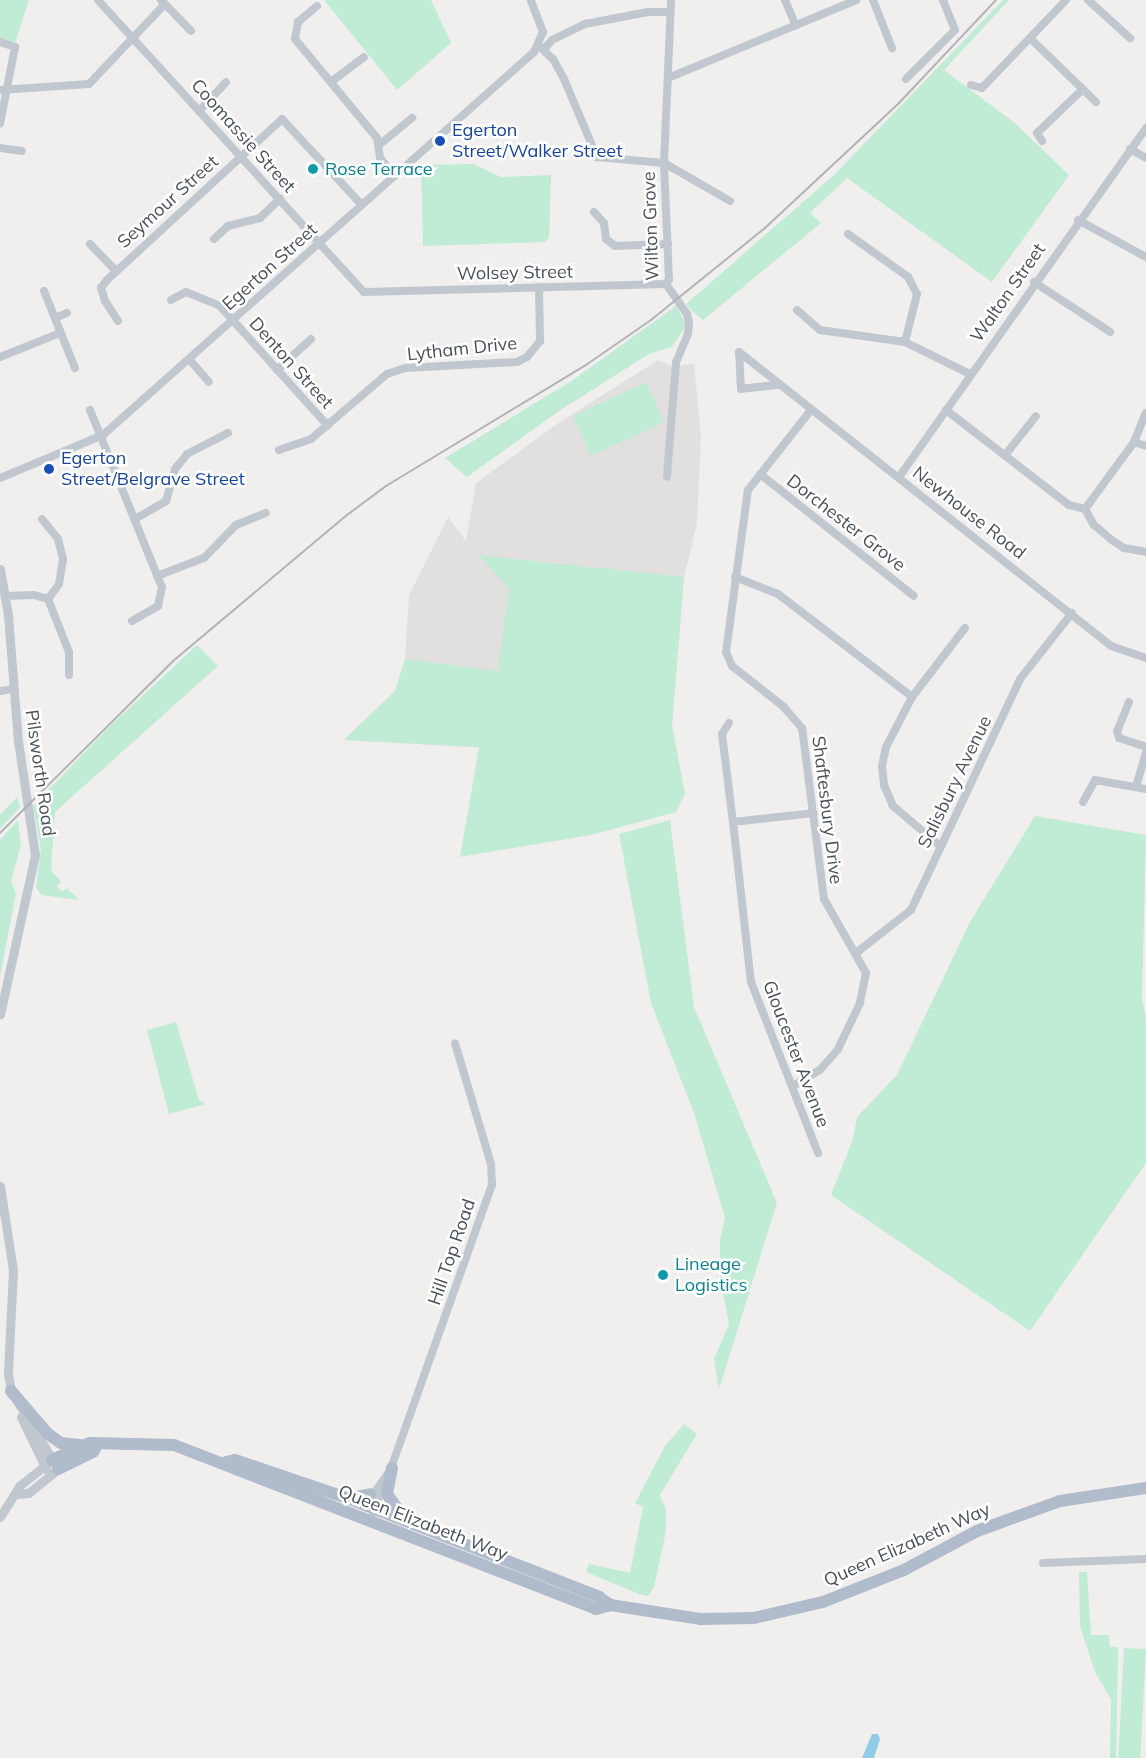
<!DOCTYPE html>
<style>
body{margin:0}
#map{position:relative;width:1146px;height:1758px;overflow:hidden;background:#f1efee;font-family:Mulish,sans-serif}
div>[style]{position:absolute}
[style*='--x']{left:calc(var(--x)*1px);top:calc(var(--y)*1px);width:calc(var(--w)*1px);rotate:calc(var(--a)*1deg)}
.education>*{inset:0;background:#e2e0df}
.green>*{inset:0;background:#c0ebd4;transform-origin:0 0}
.water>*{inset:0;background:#90cce5}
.minor>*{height:8px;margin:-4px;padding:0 4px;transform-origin:4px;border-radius:4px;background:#c0c7cf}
.tertiary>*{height:9px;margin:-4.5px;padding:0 4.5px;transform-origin:4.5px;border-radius:4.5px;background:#c0c7cf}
.primary>*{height:12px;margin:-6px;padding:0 6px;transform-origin:6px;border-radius:6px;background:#b0bbcb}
.rail>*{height:2px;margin:-1px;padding:0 1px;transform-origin:1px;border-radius:1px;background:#b1b3b8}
.dots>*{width:16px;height:16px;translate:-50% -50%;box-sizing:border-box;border:3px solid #fff;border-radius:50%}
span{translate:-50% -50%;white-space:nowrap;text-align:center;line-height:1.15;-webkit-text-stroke:5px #fff;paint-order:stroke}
.transit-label{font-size:18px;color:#164399}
.left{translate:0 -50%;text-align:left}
.street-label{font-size:18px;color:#48505a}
.culture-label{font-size:18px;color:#0d838f}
</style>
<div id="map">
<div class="education">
<div style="clip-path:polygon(658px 360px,673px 367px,694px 363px,701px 436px,697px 524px,684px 577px,672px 725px,486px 748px,344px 740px,395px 691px,405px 659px,409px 595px,448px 517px,466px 541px,476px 483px,557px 424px)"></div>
</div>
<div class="green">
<div style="clip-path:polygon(0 0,29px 0,15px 43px,0 39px)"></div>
<div style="clip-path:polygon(324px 0,431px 0,451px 43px,397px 90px)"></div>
<div style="clip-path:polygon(1003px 0,1009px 0,944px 70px,1015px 123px,1069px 175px,992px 282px,847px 178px,810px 213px,821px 223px,703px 320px,691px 310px,686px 304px,833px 176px)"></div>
<div style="clip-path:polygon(473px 164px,501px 177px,551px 175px,549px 238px,545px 242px,423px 246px,421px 165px)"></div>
<div style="clip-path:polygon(677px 305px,686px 326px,672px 347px,649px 354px,562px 409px,467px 477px,445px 458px,573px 380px)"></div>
<div style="left:646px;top:382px;width:44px;height:81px;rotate:65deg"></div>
<div style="clip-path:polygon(478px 555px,684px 577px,672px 725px,685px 794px,676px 812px,591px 835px,460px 857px,479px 747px,344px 740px,395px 691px,405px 659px,498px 671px,509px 588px)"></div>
<div style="clip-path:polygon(197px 645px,218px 666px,55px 812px,51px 870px,61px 882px,57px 886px,62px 892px,67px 888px,79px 900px,41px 895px,36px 887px,41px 849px,33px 806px,108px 728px)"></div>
<div style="clip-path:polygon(17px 797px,20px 807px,0 829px,0 815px)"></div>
<div style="clip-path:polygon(1035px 816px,1146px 835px,1142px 998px,1146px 1018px,1146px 1163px,1030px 1331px,831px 1195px,853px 1139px,857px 1117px,897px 1075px,970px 922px)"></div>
<div style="clip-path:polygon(18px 820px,21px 845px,11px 881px,16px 893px,0 977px,0 840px)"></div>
<div style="clip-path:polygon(670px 820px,694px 1007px,777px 1203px,719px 1389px,714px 1359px,729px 1324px,720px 1278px,720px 1240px,725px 1218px,694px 1113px,651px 1003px,619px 834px)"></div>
<div style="clip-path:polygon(176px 1022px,199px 1100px,206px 1104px,169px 1114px,147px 1030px)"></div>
<div style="clip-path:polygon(684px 1424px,697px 1434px,660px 1495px,666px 1509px,666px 1531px,654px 1587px,648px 1596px,639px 1594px,586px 1572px,589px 1564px,630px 1573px,643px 1507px,635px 1503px,665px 1446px)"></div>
<div style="clip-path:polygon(1079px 1572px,1087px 1572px,1091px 1635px,1109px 1635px,1110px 1647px,1118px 1647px,1116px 1758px,1110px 1758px,1111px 1699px,1095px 1672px,1080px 1626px)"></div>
<div style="left:1124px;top:1648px;width:22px;height:110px;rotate:3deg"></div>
</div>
<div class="water">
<div style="clip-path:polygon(872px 1734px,878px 1734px,880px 1739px,874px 1758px,862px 1758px)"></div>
</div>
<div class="minor">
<div style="--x:98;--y:0;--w:395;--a:47.7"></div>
<div style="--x:364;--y:292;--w:302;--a:-1.5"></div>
<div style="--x:161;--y:0;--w:43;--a:45.9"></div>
<div style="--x:785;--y:0;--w:28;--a:67"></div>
<div style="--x:873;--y:0;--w:52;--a:68.4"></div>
<div style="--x:1088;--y:0;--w:57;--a:42.1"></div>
<div style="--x:317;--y:6;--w:25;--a:140"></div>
<div style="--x:298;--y:22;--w:17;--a:100"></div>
<div style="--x:295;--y:39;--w:129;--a:50.4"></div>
<div style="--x:377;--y:138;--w:20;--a:81"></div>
<div style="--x:380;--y:158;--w:23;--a:50"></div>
<div style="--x:1030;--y:38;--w:92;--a:44.1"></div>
<div style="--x:0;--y:42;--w:16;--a:18"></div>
<div style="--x:15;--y:47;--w:78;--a:101"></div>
<div style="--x:539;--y:46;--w:19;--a:43"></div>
<div style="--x:553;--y:59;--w:23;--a:61"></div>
<div style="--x:564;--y:79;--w:85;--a:67.1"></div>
<div style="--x:597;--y:157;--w:67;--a:5.1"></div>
<div style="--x:664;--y:163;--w:76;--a:29.9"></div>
<div style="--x:544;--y:49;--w:12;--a:-48"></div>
<div style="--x:552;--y:40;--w:37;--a:-26"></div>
<div style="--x:585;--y:24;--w:64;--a:-10.8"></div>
<div style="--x:648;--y:12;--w:22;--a:0"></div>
<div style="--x:668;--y:78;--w:204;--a:-22.5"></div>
<div style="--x:906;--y:79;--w:69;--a:-45"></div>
<div style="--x:955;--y:30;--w:32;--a:-112"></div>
<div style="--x:331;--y:82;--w:41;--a:-37.1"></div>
<div style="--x:971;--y:85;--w:11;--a:15"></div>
<div style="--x:982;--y:88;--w:122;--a:-46.3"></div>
<div style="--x:0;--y:90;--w:89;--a:-3.9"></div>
<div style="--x:89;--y:84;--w:110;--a:-46.5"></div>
<div style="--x:200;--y:110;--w:38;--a:-47"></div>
<div style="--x:1042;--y:141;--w:9;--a:-122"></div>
<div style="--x:1037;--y:133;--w:62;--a:-43.7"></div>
<div style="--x:379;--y:145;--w:43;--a:-39.3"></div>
<div style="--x:0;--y:148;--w:22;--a:8"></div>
<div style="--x:1130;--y:149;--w:18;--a:29"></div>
<div style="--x:594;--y:212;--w:15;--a:48"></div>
<div style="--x:604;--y:223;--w:16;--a:83"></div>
<div style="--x:606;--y:239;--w:11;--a:38"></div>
<div style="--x:615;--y:246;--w:53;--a:-2.2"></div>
<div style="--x:1078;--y:220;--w:77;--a:28.6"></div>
<div style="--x:848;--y:234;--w:74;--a:35.6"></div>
<div style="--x:908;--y:277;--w:19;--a:62"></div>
<div style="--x:917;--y:294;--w:49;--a:104"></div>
<div style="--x:214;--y:239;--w:19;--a:-43"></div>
<div style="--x:228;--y:226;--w:33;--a:-14"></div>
<div style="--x:260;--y:218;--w:28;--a:-44"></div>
<div style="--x:90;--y:244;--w:36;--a:46"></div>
<div style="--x:1034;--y:282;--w:91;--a:33.3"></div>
<div style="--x:666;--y:284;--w:6;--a:-59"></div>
<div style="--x:669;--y:279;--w:116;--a:-92.5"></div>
<div style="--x:664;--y:163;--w:163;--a:-87.5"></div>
<div style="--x:666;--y:284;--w:37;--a:55"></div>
<div style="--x:687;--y:314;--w:9;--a:77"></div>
<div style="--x:689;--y:323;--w:11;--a:95"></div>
<div style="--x:688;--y:334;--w:30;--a:113"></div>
<div style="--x:676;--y:362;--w:115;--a:94.5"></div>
<div style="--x:44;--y:291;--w:83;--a:68.1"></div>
<div style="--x:171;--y:300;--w:17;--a:-28"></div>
<div style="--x:186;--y:292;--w:37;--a:22"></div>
<div style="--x:220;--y:306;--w:161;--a:48"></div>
<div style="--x:797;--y:310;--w:30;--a:41"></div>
<div style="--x:820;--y:330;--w:86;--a:8"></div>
<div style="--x:905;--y:342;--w:72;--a:26.2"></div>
<div style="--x:55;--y:318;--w:13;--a:-23"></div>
<div style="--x:118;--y:321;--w:24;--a:-123"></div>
<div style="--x:105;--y:301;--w:14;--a:-107"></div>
<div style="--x:101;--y:288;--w:10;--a:-53"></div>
<div style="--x:107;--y:280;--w:238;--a:-42.6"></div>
<div style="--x:282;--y:119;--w:117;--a:47.1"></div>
<div style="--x:0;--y:357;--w:65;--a:-21.8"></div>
<div style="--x:189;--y:359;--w:30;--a:49"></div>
<div style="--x:277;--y:370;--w:46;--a:-42.4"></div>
<div style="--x:777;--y:385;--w:36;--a:174"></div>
<div style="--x:741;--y:389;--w:37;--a:-93"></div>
<div style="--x:739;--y:352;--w:474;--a:38.3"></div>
<div style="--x:1111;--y:646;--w:37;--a:19"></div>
<div style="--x:90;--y:410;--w:191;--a:67.9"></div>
<div style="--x:162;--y:587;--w:19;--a:102"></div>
<div style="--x:158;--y:606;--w:30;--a:150"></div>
<div style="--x:946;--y:410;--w:155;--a:37.7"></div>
<div style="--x:1069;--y:505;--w:16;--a:14"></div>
<div style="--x:1085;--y:509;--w:18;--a:61"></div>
<div style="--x:1094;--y:525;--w:23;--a:40"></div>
<div style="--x:1112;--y:540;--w:14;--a:34"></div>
<div style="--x:1124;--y:548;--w:22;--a:10"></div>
<div style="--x:1134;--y:442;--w:13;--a:18"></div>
<div style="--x:279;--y:450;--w:34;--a:-19"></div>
<div style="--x:311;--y:439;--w:100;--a:-40.5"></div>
<div style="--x:387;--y:374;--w:20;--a:-18"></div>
<div style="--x:406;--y:368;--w:111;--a:-3.1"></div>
<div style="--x:517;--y:362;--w:11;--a:-27"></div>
<div style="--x:527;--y:357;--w:21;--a:-51"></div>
<div style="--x:540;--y:341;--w:54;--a:-91.1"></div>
<div style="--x:1006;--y:454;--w:48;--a:-51.7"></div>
<div style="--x:760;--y:474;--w:196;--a:38.4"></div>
<div style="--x:899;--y:477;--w:428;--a:-54.7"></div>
<div style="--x:0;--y:478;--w:112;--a:-22.7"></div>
<div style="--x:103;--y:435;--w:577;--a:-41.63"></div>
<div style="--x:534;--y:52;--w:22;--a:-66"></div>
<div style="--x:543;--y:32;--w:34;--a:-111"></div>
<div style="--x:1085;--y:509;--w:83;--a:-53.8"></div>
<div style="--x:1134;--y:442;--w:31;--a:-68"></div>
<div style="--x:42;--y:519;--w:26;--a:51"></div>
<div style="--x:58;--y:539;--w:21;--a:76"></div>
<div style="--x:63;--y:559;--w:25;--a:99"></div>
<div style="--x:59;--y:584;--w:19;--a:126"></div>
<div style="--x:135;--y:519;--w:36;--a:-30"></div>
<div style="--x:166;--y:501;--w:33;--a:-74"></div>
<div style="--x:175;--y:469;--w:19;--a:-51"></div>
<div style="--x:187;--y:454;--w:46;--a:-27.1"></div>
<div style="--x:157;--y:576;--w:50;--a:-21"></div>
<div style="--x:204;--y:558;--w:46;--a:-45.9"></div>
<div style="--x:236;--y:525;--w:32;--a:-22"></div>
<div style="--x:735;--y:577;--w:46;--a:21.6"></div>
<div style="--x:778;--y:594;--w:169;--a:37.5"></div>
<div style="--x:5;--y:596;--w:29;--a:-2"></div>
<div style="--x:34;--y:595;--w:15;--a:16"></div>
<div style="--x:48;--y:599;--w:57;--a:68.4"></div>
<div style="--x:69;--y:652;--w:23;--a:90"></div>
<div style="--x:0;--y:691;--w:12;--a:-9"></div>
<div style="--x:1129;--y:702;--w:31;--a:112"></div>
<div style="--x:1117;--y:731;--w:7;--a:74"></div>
<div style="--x:1119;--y:738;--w:28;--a:18"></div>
<div style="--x:729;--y:723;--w:13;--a:122"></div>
<div style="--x:722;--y:734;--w:89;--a:82.9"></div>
<div style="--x:733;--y:822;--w:81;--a:-6.3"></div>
<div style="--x:1136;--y:787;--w:36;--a:-74"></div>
<div style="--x:1083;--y:802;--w:25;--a:-61"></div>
<div style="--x:1095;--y:780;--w:52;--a:10"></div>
<div style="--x:733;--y:822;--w:161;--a:83.6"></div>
<div style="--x:751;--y:982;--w:184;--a:68.6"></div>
<div style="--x:940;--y:846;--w:62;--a:-139.6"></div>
<div style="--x:893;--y:806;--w:23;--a:-113"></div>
<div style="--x:884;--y:785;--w:19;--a:-96"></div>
<div style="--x:882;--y:766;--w:19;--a:-78"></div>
<div style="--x:886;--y:747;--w:56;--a:-62.5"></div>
<div style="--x:912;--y:697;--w:87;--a:-52.5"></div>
<div style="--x:856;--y:953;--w:70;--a:-38"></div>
<div style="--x:911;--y:910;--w:255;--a:-64.7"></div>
<div style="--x:1020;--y:679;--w:84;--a:-51.8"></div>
<div style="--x:793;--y:1086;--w:31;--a:-31"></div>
<div style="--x:820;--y:1070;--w:28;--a:-49"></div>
<div style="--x:838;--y:1049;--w:51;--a:-64.4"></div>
<div style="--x:860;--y:1003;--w:31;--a:-79"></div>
<div style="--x:866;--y:973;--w:85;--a:-119.6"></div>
<div style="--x:824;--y:899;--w:172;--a:-97.3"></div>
<div style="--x:802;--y:728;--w:28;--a:-131"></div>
<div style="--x:784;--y:707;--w:66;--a:-141.7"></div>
<div style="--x:732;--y:666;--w:15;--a:-113"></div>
<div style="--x:726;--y:652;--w:163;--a:-82.3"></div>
<div style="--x:748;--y:490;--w:102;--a:-51.8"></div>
<div style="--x:390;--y:1471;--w:305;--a:-70.4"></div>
<div style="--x:492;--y:1184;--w:20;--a:-93"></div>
<div style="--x:491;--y:1164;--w:126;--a:-106.6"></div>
<div style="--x:370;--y:1499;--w:33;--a:-55"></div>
<div style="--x:373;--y:1513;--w:30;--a:-69"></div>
<div style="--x:1043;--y:1563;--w:103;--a:-2.2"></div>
</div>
<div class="tertiary">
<div style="--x:0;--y:569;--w:47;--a:80.1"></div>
<div style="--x:8;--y:615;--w:126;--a:85.5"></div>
<div style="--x:18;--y:741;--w:115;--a:81.5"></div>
<div style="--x:35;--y:855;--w:163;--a:102.4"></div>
<div style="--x:0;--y:1186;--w:85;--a:81.2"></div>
<div style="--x:13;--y:1270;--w:104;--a:92.8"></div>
<div style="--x:8;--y:1374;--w:17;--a:80"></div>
<div style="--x:11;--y:1391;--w:91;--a:58.9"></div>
<div style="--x:58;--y:1469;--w:38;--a:141"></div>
<div style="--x:28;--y:1493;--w:12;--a:175"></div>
<div style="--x:21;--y:1417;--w:58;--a:64.3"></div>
<div style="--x:0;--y:1517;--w:36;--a:-58"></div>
<div style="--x:19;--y:1486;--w:42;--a:-38.2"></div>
</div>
<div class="primary">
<div style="--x:11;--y:1391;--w:57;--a:49.3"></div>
<div style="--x:48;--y:1434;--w:16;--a:35"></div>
<div style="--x:61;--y:1443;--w:19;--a:6"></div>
<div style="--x:52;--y:1460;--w:42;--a:-24.1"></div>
<div style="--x:90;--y:1443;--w:84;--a:1.4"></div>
<div style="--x:174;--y:1445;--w:453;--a:21.2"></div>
<div style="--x:596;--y:1609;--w:15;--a:-16"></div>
<div style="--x:610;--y:1605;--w:91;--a:8.8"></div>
<div style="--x:700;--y:1619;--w:54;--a:-1.1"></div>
<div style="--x:754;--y:1618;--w:71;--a:-13.1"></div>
<div style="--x:823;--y:1602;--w:87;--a:-21.6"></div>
<div style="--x:904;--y:1570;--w:83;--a:-28.1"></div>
<div style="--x:977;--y:1531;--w:88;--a:-19.9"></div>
<div style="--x:1060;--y:1501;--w:87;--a:-8.6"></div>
<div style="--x:226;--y:1462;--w:9;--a:-13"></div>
<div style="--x:235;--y:1460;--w:118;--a:18.7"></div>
<div style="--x:347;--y:1498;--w:271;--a:21.4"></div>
<div style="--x:599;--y:1597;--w:14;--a:36"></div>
<div style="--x:392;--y:1468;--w:26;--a:101"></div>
<div style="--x:387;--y:1494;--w:29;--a:55"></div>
<div style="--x:58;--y:1469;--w:39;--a:-26"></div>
<div style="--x:93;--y:1452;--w:8;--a:-60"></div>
<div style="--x:351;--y:1498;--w:20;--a:-11"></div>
</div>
<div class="rail">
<div style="--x:0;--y:833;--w:244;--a:-44.8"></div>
<div style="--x:173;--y:661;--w:227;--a:-40"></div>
<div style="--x:347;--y:515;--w:49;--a:-36.6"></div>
<div style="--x:386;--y:486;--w:234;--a:-31.2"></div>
<div style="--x:586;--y:365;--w:79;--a:-34.7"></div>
<div style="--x:651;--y:320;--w:146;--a:-38.9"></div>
<div style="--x:765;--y:228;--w:183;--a:-43"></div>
<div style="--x:899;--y:103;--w:141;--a:-46.7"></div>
</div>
<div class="dots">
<div style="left:440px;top:141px;background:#1a4fb4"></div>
<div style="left:313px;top:169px;background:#0f9aa8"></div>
<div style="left:49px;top:469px;background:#1a4fb4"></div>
<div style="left:663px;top:1275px;background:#0f9aa8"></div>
</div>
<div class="transit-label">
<span class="left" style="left:452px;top:141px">Egerton<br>Street/Walker Street</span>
<span class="left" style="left:61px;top:469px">Egerton<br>Street/Belgrave Street</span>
</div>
<div class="street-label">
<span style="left:243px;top:136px;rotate:48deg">Coomassie Street</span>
<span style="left:168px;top:202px;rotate:-42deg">Seymour Street</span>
<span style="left:651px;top:226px;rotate:-92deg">Wilton Grove</span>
<span style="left:270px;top:267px;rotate:-42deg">Egerton Street</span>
<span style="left:515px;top:273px;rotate:-1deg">Wolsey Street</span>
<span style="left:1008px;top:293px;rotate:-55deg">Walton Street</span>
<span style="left:462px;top:349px;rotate:-6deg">Lytham Drive</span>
<span style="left:291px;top:363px;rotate:48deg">Denton Street</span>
<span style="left:969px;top:513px;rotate:38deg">Newhouse Road</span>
<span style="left:846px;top:523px;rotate:38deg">Dorchester Grove</span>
<span style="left:40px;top:773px;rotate:82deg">Pilsworth Road</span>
<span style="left:955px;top:782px;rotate:-64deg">Salisbury Avenue</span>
<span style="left:827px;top:810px;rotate:83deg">Shaftesbury Drive</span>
<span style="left:796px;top:1054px;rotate:69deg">Gloucester Avenue</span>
<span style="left:452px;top:1252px;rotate:-71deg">Hill Top Road</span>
<span style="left:423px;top:1523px;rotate:21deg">Queen Elizabeth Way</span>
<span style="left:907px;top:1545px;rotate:-24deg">Queen Elizabeth Way</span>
</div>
<div class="culture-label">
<span class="left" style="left:325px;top:169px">Rose Terrace</span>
<span class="left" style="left:675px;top:1275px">Lineage<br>Logistics</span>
</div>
</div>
